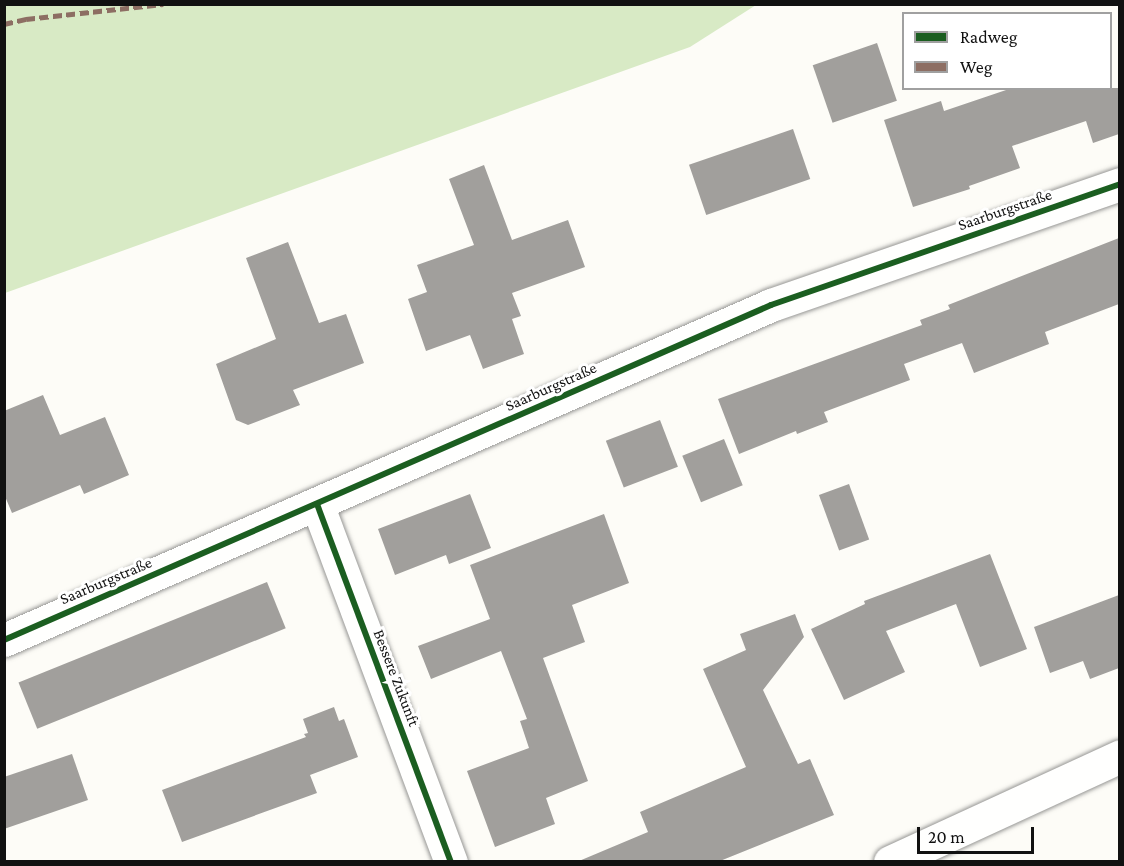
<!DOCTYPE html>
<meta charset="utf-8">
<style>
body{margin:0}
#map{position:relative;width:1124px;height:866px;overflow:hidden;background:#fdfcf7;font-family:"Crimson Pro",serif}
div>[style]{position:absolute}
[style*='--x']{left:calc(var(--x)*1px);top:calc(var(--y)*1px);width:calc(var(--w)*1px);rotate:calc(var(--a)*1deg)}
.forest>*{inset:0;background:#d8eac5}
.building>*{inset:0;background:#a19f9c;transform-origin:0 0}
.roads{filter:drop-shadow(0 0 2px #979795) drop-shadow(0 0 2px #979795)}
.minor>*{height:33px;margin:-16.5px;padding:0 16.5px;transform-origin:16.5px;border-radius:16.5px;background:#fffffe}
.quiet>*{height:4.5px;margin-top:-2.25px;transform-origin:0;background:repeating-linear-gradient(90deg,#8d6e63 0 9px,transparent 0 13.5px)}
.cycleway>*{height:6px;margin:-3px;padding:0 3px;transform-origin:3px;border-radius:3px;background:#1b5e20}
span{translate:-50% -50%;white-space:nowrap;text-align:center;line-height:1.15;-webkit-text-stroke:6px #fff;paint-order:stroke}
.street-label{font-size:16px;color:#111}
.frame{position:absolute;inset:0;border:6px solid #111;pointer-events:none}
.legend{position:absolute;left:902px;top:12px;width:210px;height:78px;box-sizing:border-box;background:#fff;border:2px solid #a0a0a0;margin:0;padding:8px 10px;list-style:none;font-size:18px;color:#111}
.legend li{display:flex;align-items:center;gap:12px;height:30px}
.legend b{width:30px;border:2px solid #a0a0a0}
.scale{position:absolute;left:917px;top:827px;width:117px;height:27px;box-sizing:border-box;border:3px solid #111;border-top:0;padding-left:8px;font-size:18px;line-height:21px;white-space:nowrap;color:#111;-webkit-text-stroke:4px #fff;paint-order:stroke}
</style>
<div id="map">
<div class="forest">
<div style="clip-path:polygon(5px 4px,756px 4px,756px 5px,690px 47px,5px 293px)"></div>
</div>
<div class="building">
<div style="left:877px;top:43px;width:61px;height:68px;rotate:71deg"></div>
<div style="clip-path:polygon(1012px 88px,1119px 88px,1119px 134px,1093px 143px,1086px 121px,1012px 146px,1020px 168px,969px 186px,970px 189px,913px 207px,884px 120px,941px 101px,944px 111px)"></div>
<div style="left:793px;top:129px;width:53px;height:110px;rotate:71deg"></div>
<div style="clip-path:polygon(484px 165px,512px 240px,568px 220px,585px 267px,512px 293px,521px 316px,512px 319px,524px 354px,483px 369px,470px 335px,426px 351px,408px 299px,427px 292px,417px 265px,474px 245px,449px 179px)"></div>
<div style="clip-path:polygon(1119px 238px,1119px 304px,1045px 332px,1049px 344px,974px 373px,962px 343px,904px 364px,910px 380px,824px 412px,828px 422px,797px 434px,796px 431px,739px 454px,718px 399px,922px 325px,920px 320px,950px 309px,948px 305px)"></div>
<div style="clip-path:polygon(288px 242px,319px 323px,346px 314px,364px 363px,293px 390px,300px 405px,248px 425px,236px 420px,216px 364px,276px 339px,246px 258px)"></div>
<div style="clip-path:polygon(43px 395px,60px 435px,105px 417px,129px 475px,84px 494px,80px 485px,12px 513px,4px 494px,4px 411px)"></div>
<div style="left:660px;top:420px;width:50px;height:58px;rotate:69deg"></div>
<div style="left:724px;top:439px;width:50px;height:45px;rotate:68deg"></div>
<div style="left:849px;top:484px;width:59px;height:32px;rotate:70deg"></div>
<div style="clip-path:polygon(470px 494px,491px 548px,449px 564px,446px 555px,395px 575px,378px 529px)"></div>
<div style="clip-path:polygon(604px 514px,629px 583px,572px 605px,585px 642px,543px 658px,588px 781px,546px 798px,555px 824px,495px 847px,467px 771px,529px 748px,520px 721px,527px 719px,501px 651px,431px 679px,418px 646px,490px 619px,470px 565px)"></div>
<div style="clip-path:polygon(990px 554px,1027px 649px,980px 667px,956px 604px,886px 631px,905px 672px,844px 700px,811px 629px,865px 604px,864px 601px)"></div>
<div style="left:267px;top:582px;width:50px;height:268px;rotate:68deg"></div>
<div style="clip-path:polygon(1119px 595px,1119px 668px,1090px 679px,1083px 661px,1050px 673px,1034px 627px)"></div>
<div style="clip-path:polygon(795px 614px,804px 637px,763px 690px,798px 764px,810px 759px,834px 815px,720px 861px,579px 861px,648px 832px,640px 812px,746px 767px,703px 669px,746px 650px,740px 634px)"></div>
<div style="clip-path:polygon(334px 707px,339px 721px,344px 719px,358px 757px,310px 775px,317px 793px,182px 842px,162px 790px,306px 737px,304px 734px,308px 733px,303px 719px)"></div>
<div style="clip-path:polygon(72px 754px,88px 800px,4px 829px,4px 777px)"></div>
</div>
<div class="roads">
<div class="minor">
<div style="--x:317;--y:504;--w:382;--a:69.5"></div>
<div style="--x:4;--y:640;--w:837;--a:-23.59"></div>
<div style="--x:771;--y:305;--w:369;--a:-19.1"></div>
<div style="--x:890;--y:862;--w:253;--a:-24.7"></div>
</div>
</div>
<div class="quiet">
<div style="--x:4;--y:24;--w:23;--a:-13"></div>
<div style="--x:26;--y:19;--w:138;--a:-6.2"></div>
</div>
<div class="cycleway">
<div style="--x:317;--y:504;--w:382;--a:69.5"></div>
<div style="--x:4;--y:640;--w:837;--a:-23.59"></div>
<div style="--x:771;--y:305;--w:369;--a:-19.1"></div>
</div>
<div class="street-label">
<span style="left:1005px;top:210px;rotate:-19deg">Saarburgstraße</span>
<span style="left:551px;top:387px;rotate:-24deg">Saarburgstraße</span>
<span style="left:106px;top:581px;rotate:-23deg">Saarburgstraße</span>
<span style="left:396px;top:678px;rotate:69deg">Bessere Zukunft</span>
</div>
<div class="frame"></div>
<ul class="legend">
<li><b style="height:8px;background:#1b5e20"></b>Radweg</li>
<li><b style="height:8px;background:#8d6e63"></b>Weg</li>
</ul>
<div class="scale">20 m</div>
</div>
